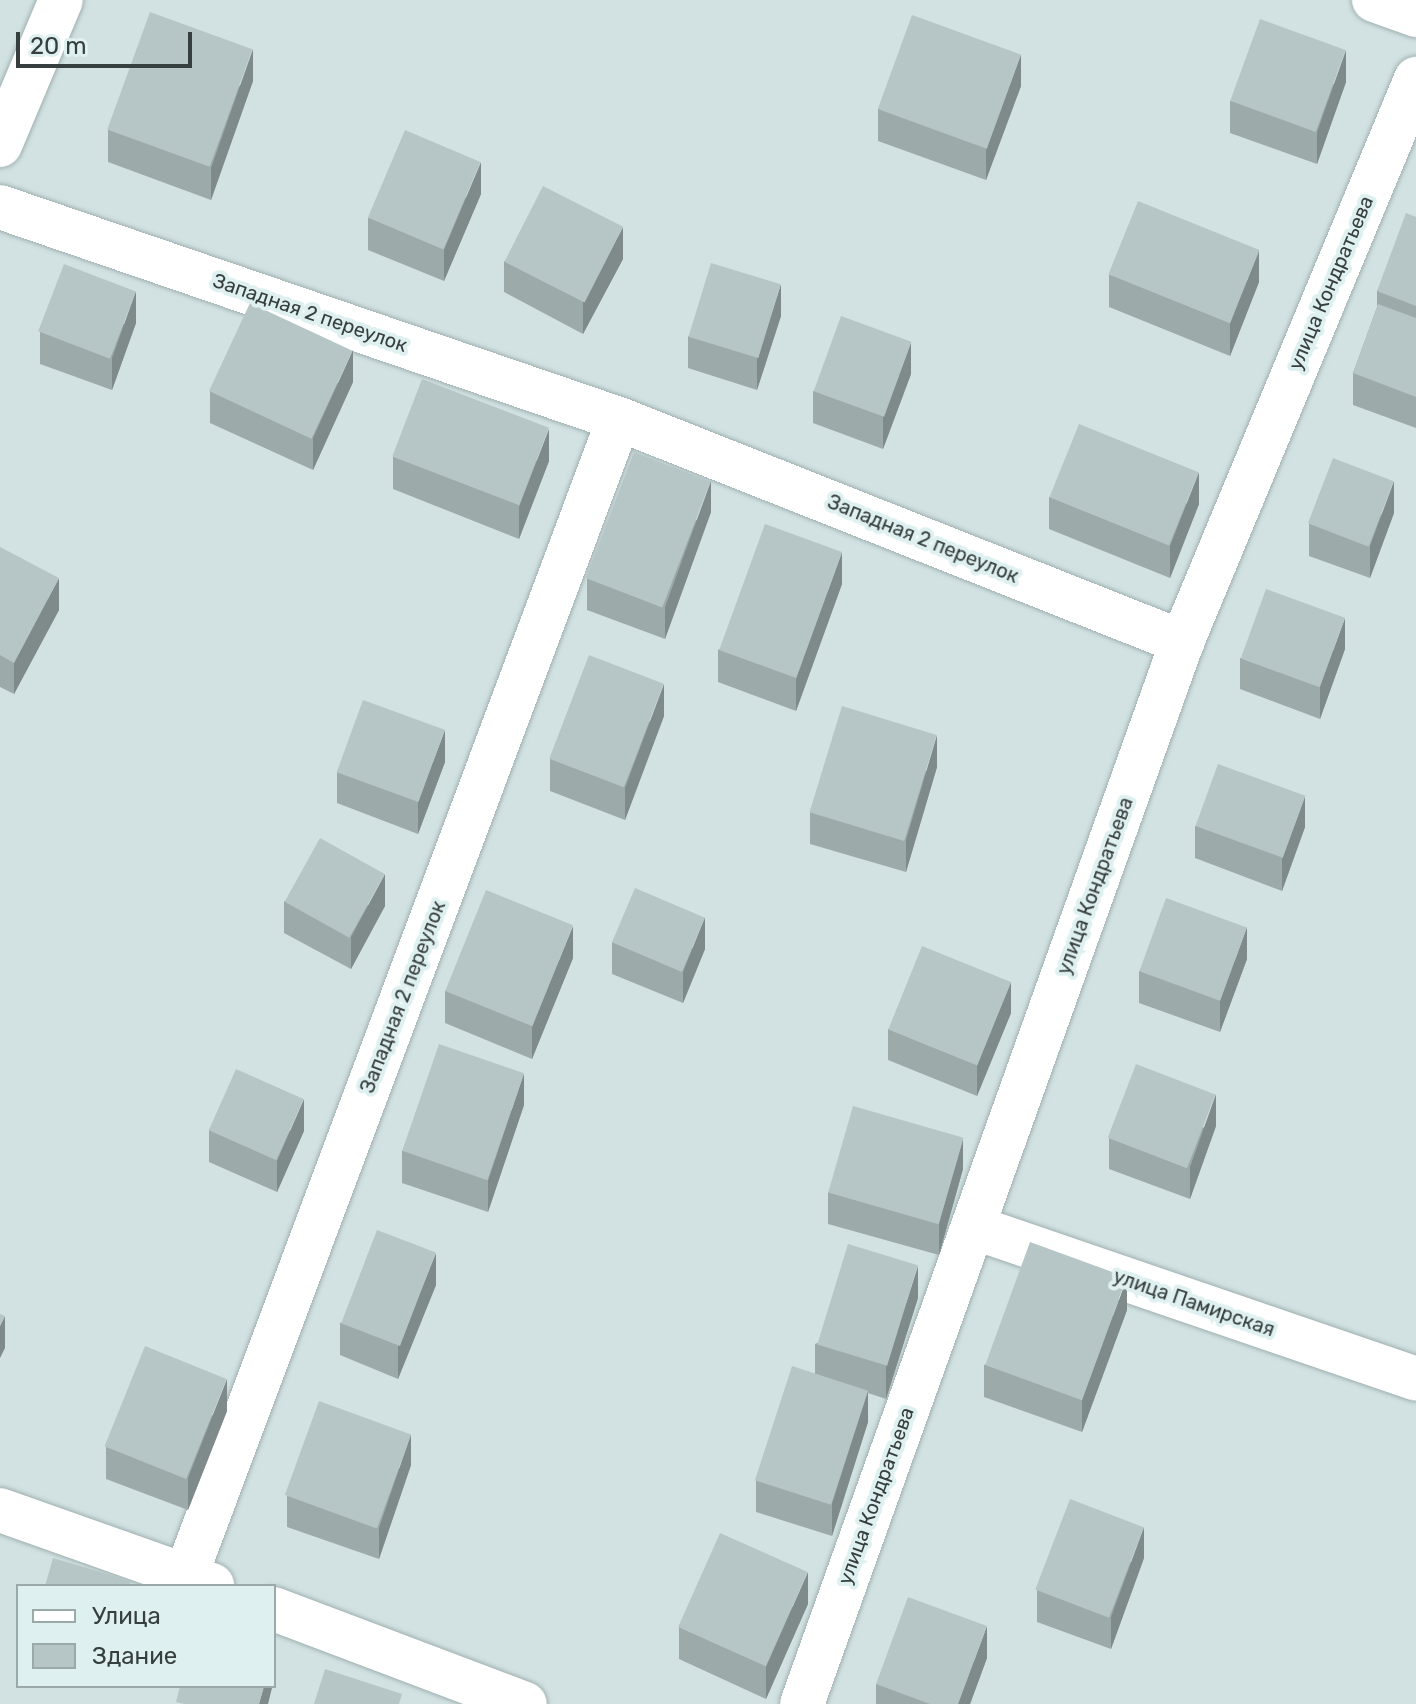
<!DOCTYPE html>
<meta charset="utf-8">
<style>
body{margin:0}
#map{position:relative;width:1416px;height:1704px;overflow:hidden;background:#d2e2e2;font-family:Rubik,sans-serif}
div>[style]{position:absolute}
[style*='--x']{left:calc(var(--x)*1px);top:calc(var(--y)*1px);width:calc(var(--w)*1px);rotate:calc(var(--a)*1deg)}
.roads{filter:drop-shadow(0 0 2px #9fafaf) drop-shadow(0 0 2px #9fafaf)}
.minor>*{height:44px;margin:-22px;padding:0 22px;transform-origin:22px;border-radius:22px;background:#fff}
.wall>*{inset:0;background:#9daaaa}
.shaded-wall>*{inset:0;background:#7f8b8b}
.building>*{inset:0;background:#b6c6c6;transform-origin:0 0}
span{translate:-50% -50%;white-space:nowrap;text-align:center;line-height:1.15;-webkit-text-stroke:8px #dff0f0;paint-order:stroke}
.street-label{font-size:20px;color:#373e3e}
.legend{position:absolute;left:16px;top:1584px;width:260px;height:104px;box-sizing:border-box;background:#dff0f0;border:2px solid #9ca9a9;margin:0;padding:10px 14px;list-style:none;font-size:24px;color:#373e3e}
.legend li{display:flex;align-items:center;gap:16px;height:40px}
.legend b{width:40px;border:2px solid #9ca9a9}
.scale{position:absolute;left:16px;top:32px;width:176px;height:36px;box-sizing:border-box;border:4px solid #373e3e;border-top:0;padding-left:10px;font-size:24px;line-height:28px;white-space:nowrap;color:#373e3e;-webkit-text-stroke:6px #dff0f0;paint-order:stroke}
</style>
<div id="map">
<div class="roads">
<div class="minor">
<div style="--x:1374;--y:0;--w:45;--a:19.7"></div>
<div style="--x:0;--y:145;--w:157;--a:-67.2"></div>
<div style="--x:0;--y:207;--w:654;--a:18.91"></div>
<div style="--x:619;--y:419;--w:606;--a:21.61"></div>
<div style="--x:973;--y:1227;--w:468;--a:18.9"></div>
<div style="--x:0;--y:1510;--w:225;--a:19.5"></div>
<div style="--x:186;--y:1575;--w:1234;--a:-69.47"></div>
<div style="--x:274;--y:1609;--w:268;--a:20.7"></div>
<div style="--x:802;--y:1704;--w:1128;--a:-70.31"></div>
<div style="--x:1182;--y:642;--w:610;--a:-67.43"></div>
</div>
</div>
<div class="wall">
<div style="clip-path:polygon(253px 81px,211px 200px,108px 162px,108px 130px)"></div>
<div style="clip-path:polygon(1346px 82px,1317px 164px,1230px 133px,1230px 101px)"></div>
<div style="clip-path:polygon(1021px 86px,986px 180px,878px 141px,878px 109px)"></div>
<div style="clip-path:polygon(481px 194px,444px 281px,368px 250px,368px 218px)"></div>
<div style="clip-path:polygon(1416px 217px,1416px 428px,1353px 405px,1353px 373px,1377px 307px,1377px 291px)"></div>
<div style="clip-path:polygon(623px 259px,583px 334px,504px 292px,504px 261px)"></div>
<div style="clip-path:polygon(1109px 275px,1259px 282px,1230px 356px,1109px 307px)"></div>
<div style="clip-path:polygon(781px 316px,757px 390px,688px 368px,688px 336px)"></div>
<div style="clip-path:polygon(136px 323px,112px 390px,40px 364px,40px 332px)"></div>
<div style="clip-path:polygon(911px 374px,883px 449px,813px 423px,813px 391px)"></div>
<div style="clip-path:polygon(353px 382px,313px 470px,210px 423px,210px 391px)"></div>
<div style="clip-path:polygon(393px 457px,549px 461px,519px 539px,393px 489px)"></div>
<div style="clip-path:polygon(1049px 497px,1199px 504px,1170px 578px,1049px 529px)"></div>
<div style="clip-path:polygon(711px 512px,665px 639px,587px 610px,587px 579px)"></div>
<div style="clip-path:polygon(1394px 513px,1370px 578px,1309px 556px,1309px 524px)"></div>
<div style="clip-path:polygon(0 547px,59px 610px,14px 694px,0 687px)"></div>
<div style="clip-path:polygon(842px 584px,796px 711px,718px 682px,718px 650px)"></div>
<div style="clip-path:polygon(1345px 649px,1320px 719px,1240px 689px,1240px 658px)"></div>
<div style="clip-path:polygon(664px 716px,625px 820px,550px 791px,550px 759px)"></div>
<div style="clip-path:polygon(445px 762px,418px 834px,337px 803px,337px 772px)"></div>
<div style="clip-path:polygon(937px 767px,906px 872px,810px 844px,810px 812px)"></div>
<div style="clip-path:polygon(1195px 826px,1305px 827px,1282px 891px,1195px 858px)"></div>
<div style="clip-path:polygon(284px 901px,385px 906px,351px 969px,284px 933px)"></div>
<div style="clip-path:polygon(612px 942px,705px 949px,683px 1003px,612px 974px)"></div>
<div style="clip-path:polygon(573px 958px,532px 1059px,445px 1023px,445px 991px)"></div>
<div style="clip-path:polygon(1247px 959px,1220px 1032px,1139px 1003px,1139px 971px)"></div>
<div style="clip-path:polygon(1011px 1013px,977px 1096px,888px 1060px,888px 1029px)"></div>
<div style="clip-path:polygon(524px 1105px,488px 1212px,402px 1183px,402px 1151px)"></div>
<div style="clip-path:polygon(1216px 1126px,1190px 1199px,1109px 1169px,1109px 1138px)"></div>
<div style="clip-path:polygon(209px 1130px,304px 1131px,277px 1192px,209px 1162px)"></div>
<div style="clip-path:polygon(963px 1169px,939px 1255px,828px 1224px,828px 1192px)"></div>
<div style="clip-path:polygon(436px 1285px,398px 1379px,340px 1355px,340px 1323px)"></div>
<div style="clip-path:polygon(918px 1298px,886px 1399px,868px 1393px,868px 1422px,832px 1536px,756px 1512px,756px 1480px,815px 1373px,815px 1344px)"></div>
<div style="clip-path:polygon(1127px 1310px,1082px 1432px,984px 1397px,984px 1365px)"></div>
<div style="clip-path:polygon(227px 1411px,188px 1510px,106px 1479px,106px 1447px)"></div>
<div style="clip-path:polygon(411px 1465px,379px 1559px,287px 1527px,287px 1496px)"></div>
<div style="clip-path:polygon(1144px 1558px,1111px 1649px,1037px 1622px,1037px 1590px)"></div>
<div style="clip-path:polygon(808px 1604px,766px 1699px,679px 1659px,679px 1627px)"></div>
<div style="clip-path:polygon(987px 1658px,970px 1704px,876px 1704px,876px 1684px)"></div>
</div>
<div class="shaded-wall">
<div style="clip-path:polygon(253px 49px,253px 81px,211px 200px,211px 168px)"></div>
<div style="clip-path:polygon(1346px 50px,1346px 82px,1317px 164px,1317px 132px)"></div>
<div style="clip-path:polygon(1021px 54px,1021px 86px,986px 180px,986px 149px)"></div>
<div style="clip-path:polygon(481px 162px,481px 194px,444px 281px,444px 250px)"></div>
<div style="clip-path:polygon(623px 227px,623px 259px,583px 334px,583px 302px)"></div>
<div style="clip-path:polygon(1259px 250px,1259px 282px,1230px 356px,1230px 324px)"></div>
<div style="clip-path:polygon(781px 284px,781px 316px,757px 390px,757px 359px)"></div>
<div style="clip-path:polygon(136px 291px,136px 323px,112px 390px,112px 358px)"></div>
<div style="clip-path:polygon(911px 342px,911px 374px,883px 449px,883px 417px)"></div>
<div style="clip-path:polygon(353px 350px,353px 382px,313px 470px,313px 438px)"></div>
<div style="clip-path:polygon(549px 429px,549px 461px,519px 539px,519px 507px)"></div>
<div style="clip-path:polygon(1199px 472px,1199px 504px,1170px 578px,1170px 546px)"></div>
<div style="clip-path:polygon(711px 481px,711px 512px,665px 639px,665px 607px)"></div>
<div style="clip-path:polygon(1394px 481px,1394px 513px,1370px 578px,1370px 546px)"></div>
<div style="clip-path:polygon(842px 552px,842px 584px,796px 711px,796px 679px)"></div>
<div style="clip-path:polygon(59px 578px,59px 610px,14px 694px,14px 663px)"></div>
<div style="clip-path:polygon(1345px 618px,1345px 649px,1320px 719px,1320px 687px)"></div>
<div style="clip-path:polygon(664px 684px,664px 716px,625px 820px,625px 788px)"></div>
<div style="clip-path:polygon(445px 730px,445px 762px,418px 834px,418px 802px)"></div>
<div style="clip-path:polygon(937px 735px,937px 767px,906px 872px,906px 840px)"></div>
<div style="clip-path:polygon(1305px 796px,1305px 827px,1282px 891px,1282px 859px)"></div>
<div style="clip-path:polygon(385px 874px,385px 906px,351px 969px,351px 937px)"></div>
<div style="clip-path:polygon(705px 917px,705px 949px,683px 1003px,683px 972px)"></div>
<div style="clip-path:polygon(573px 926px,573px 958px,532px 1059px,532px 1027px)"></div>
<div style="clip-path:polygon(1247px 927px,1247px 959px,1220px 1032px,1220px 1001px)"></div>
<div style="clip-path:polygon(1011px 982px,1011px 1013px,977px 1096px,977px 1064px)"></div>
<div style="clip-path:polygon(524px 1073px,524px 1105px,488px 1212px,488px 1181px)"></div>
<div style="clip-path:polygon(1216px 1094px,1216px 1126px,1190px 1199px,1190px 1167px)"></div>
<div style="clip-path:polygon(304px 1099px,304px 1131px,277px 1192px,277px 1161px)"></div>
<div style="clip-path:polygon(963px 1138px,963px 1169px,939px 1255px,939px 1223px)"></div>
<div style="clip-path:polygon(436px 1253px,436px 1285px,398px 1379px,398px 1347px)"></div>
<div style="clip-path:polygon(918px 1266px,918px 1298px,886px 1399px,886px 1367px)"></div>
<div style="clip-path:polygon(1127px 1278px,1127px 1310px,1082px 1432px,1082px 1400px)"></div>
<div style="clip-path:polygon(5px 1316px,5px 1348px,0 1358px,0 1326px)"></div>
<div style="clip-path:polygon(227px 1379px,227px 1411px,188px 1510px,188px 1478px)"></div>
<div style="clip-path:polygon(868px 1390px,868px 1422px,832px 1536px,832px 1504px)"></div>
<div style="clip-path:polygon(411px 1434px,411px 1465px,379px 1559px,379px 1528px)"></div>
<div style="clip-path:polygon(1144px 1527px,1144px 1558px,1111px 1649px,1111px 1617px)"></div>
<div style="clip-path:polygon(808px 1572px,808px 1604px,766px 1699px,766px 1667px)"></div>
<div style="clip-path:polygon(987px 1626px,987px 1658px,970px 1704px,958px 1704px)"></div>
<div style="clip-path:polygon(264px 1686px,272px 1686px,272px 1688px,268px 1704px,259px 1704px)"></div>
</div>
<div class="building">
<div style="left:150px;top:12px;width:109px;height:125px;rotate:20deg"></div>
<div style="left:912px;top:15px;width:116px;height:100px;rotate:20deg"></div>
<div style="left:1260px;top:19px;width:91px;height:87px;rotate:20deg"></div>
<div style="left:405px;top:130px;width:82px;height:95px;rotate:23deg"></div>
<div style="left:543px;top:186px;width:90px;height:85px;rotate:27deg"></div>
<div style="left:1138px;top:201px;width:131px;height:79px;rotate:22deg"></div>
<div style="clip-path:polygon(1406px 213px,1416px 217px,1416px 306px,1377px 291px)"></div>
<div style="left:711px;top:263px;width:73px;height:77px;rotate:17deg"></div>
<div style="left:64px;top:264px;width:77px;height:72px;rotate:21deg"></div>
<div style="left:250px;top:303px;width:113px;height:97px;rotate:25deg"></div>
<div style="clip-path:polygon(1378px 304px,1416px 318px,1416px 397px,1353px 373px)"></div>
<div style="left:841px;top:316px;width:75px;height:80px;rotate:20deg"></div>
<div style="left:422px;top:379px;width:136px;height:83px;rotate:21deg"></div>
<div style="left:1079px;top:424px;width:129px;height:79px;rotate:22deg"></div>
<div style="left:634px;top:452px;width:82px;height:135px;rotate:21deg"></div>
<div style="left:1333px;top:458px;width:65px;height:70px;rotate:21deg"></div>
<div style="left:765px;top:524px;width:82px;height:134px;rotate:20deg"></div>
<div style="clip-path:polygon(0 547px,59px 578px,14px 663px,0 655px)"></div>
<div style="left:1266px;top:589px;width:84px;height:74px;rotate:20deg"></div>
<div style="left:589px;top:655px;width:80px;height:111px;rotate:21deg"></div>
<div style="left:363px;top:700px;width:87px;height:77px;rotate:20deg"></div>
<div style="left:842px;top:706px;width:99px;height:111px;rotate:17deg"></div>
<div style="left:1218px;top:764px;width:93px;height:66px;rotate:20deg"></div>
<div style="left:320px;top:838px;width:74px;height:73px;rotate:29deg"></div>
<div style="left:635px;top:888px;width:76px;height:59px;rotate:23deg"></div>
<div style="left:486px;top:890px;width:94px;height:109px;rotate:22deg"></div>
<div style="left:1166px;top:898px;width:86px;height:78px;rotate:20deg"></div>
<div style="left:922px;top:946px;width:96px;height:90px;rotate:22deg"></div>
<div style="left:439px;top:1044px;width:90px;height:113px;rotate:19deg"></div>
<div style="left:1136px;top:1064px;width:85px;height:79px;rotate:21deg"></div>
<div style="left:236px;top:1069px;width:74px;height:67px;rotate:24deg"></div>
<div style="left:853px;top:1106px;width:115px;height:90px;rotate:16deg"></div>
<div style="left:377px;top:1230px;width:63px;height:100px;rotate:21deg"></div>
<div style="left:1030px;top:1242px;width:103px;height:131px;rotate:20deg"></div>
<div style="left:848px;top:1244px;width:73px;height:105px;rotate:17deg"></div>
<div style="clip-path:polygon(0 1314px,5px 1316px,0 1326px)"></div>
<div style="left:145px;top:1346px;width:88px;height:108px;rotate:22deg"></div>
<div style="left:792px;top:1366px;width:80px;height:120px;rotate:18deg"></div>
<div style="left:319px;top:1401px;width:98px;height:100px;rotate:20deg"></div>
<div style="left:1070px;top:1499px;width:79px;height:97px;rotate:21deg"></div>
<div style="left:720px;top:1533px;width:96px;height:103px;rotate:24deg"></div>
<div style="clip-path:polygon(53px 1558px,131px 1581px,129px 1586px,45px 1586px)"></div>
<div style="clip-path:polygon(908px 1597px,987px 1626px,958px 1704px,930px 1704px,876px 1684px)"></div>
<div style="clip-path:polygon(325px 1669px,402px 1694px,399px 1704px,314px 1704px)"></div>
<div style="clip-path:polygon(180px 1686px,264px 1686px,259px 1704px,184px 1704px,176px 1702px)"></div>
</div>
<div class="street-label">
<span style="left:1331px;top:283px;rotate:-67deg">улица Кондратьева</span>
<span style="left:310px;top:313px;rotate:19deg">Западная 2 переулок</span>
<span style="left:923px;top:539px;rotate:22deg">Западная 2 переулок</span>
<span style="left:1095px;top:886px;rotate:-70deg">улица Кондратьева</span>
<span style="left:403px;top:997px;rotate:-69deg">Западная 2 переулок</span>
<span style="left:1194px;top:1303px;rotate:19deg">улица Памирская</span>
<span style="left:876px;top:1496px;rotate:-70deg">улица Кондратьева</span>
</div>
<ul class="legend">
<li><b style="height:10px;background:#fff"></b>Улица</li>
<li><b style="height:22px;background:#b6c6c6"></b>Здание</li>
</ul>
<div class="scale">20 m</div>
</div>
